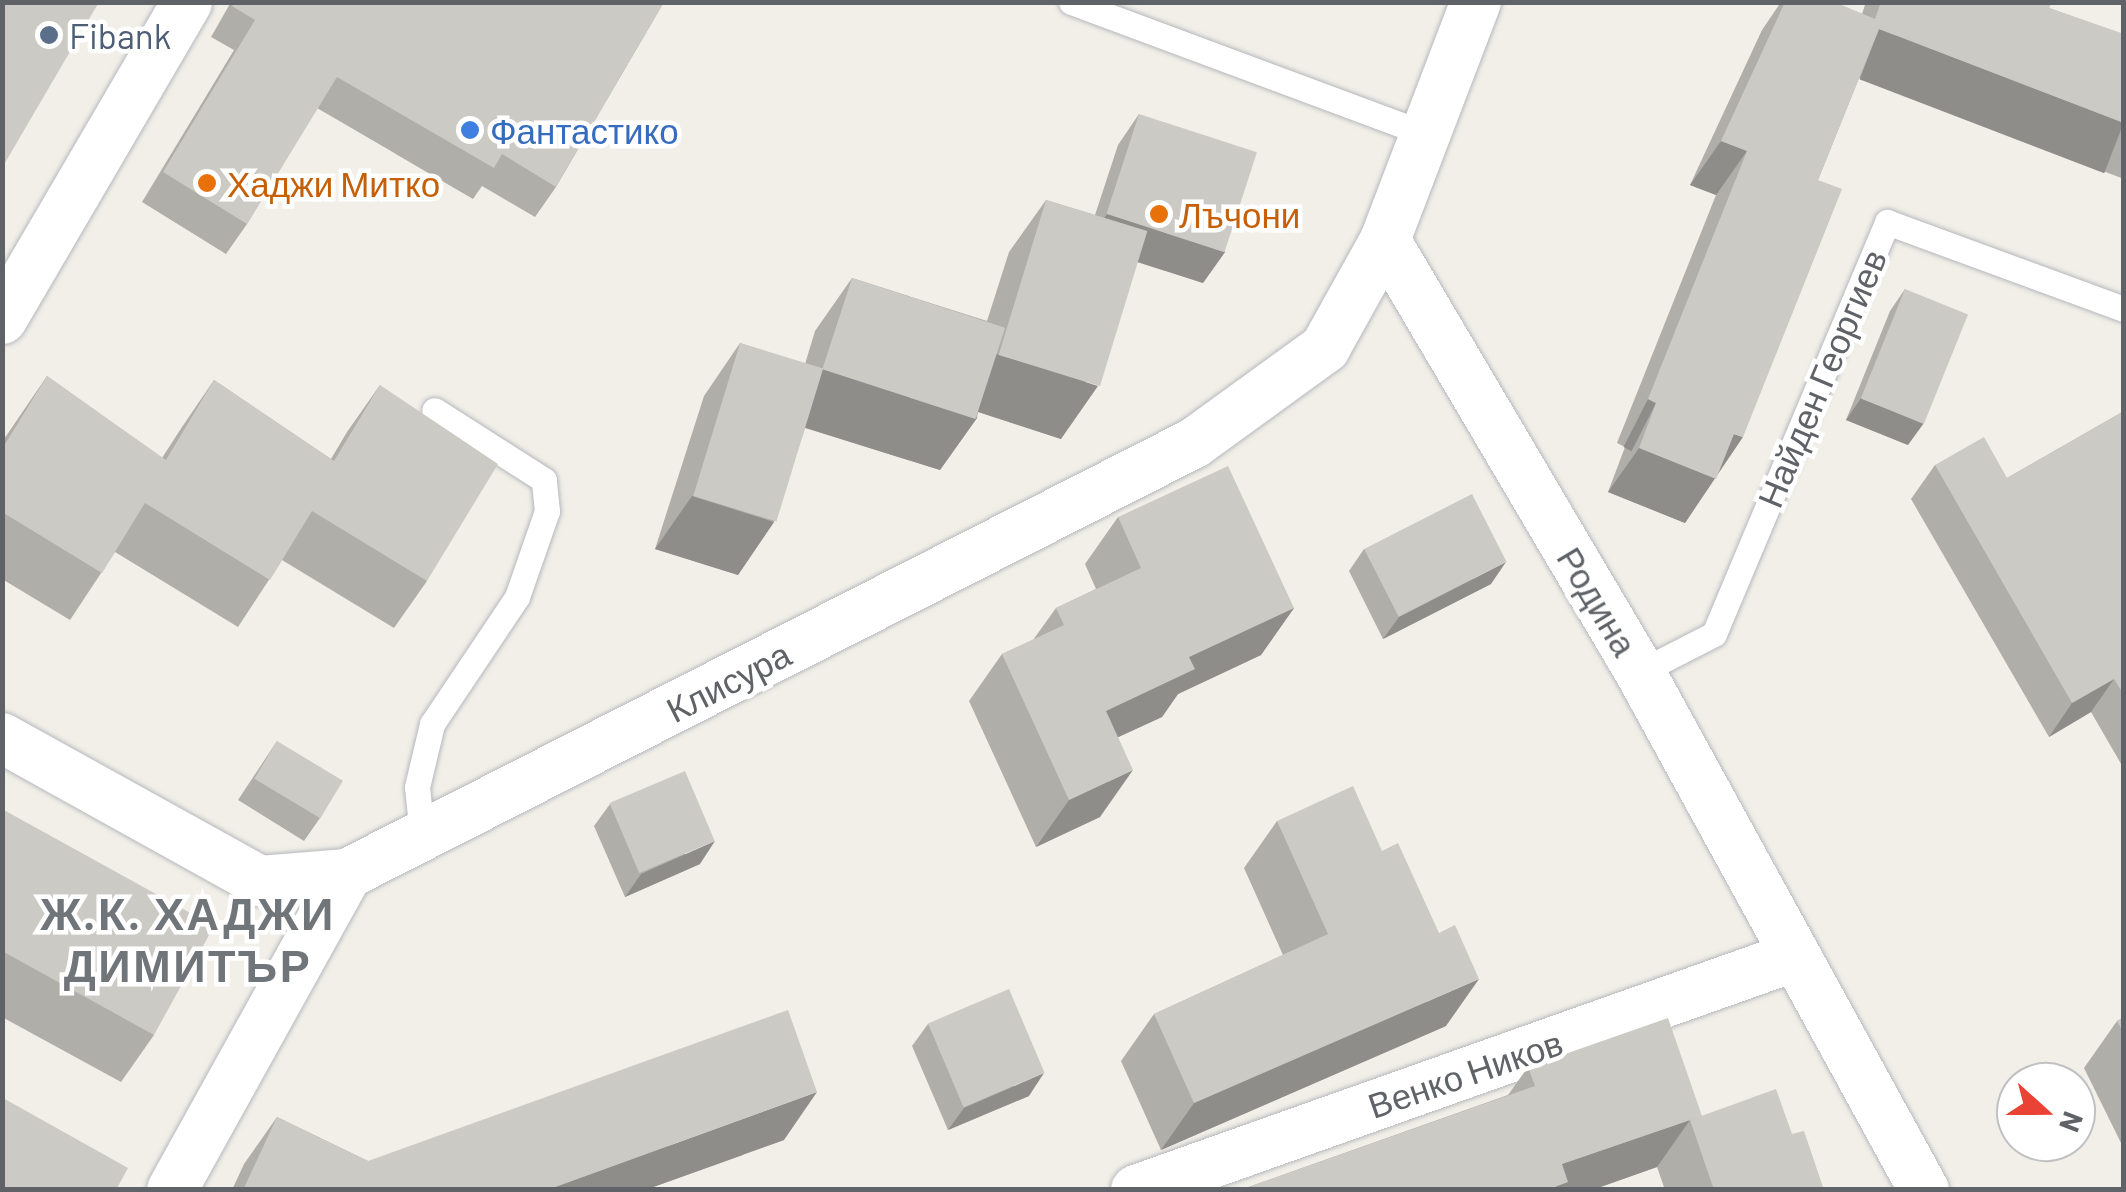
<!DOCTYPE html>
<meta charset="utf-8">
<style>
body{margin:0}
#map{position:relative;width:2126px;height:1192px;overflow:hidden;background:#f1efe8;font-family:Barlow,sans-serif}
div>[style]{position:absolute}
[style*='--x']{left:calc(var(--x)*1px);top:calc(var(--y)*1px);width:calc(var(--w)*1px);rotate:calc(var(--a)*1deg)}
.roads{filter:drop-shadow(0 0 2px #b5b8bc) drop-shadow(0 0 2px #b5b8bc)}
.lane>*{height:25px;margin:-12.5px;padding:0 12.5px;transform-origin:12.5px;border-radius:12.5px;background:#fff}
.street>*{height:50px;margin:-25px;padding:0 25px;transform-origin:25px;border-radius:25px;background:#fff}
.wall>*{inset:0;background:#afaea9}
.shaded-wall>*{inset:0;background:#8f8d8a;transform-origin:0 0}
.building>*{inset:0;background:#cccac5;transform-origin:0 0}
.dots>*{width:28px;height:28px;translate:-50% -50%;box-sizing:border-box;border:5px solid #fff;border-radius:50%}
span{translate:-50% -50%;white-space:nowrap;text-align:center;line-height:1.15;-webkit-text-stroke:9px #fff;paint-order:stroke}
.service-label{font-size:35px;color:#4e5e75}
.left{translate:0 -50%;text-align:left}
.shop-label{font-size:35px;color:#366cbe}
.food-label{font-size:35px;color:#c56008}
.street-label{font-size:35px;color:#5f6368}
.district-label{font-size:45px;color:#70757a;font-weight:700;letter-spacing:2.5px}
.frame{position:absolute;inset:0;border:5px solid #5f6368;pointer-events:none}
.north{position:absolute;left:1996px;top:1062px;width:100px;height:100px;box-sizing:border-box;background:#fff;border:2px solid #bfc1c3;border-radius:50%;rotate:111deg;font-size:28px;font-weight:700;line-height:40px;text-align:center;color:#5f6368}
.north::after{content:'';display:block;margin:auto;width:35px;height:45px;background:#ea4335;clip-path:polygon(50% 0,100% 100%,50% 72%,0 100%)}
</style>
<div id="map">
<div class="roads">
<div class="lane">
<div style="--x:1071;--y:2;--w:378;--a:20.4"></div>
<div style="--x:1640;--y:672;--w:83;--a:-27.2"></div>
<div style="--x:1714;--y:634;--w:447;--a:-67.2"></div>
<div style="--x:1887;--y:222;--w:252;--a:20.2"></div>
<div style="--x:422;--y:835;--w:48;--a:-95.9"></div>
<div style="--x:417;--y:787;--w:65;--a:-76.6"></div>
<div style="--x:432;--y:724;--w:153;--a:-56.2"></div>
<div style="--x:517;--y:597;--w:91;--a:-70.8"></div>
<div style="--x:547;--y:511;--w:31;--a:-96"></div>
<div style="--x:544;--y:480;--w:130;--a:-147.5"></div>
</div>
<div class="street">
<div style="--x:1385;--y:240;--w:502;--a:59.45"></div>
<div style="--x:1640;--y:672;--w:591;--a:61.27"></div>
<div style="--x:2;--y:319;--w:367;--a:-59.7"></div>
<div style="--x:2;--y:738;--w:295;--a:29"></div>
<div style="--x:260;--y:881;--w:87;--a:-4.6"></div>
<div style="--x:347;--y:874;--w:950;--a:-26.97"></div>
<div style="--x:1194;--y:443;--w:162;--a:-35.9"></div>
<div style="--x:1325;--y:348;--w:124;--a:-60.9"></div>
<div style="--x:1385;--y:240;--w:255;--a:-69.1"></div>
<div style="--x:172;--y:1190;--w:361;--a:-61"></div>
<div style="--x:1136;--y:1190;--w:697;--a:-19.53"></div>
</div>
</div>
<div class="wall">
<div style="clip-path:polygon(231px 2px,664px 2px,556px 187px,535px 217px,482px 186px,473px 199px,317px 108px,247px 224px,226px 254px,142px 202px,234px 50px,211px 37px)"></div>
<div style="clip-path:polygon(1781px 2px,1834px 2px,1862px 14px,1866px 2px,2051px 2px,2049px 8px,2122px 34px,2124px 31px,2124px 179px,1859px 78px,1818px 180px,1718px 473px,1685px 523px,1608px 492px,1625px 447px,1617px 443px,1716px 195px,1690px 185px,1762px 30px)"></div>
<div style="clip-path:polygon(1139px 114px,1225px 252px,1203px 283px,1137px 262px,1061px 439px,978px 412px,977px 418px,940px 470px,805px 428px,774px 522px,738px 575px,655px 549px,704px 396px,740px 343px,805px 364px,815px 331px,852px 278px,987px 321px,1009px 252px,1046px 200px,1095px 215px,1118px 145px)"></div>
<div style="clip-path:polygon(1905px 289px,1908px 445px,1846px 420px,1890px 311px)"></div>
<div style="clip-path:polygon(47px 376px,162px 458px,182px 427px,214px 380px,331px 459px,347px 432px,380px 385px,427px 581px,394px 628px,282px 560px,238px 627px,115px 552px,70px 620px,2px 579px,2px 442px)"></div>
<div style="clip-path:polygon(2124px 411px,2124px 769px,2091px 712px,2049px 737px,1911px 499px,1935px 465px,2007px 478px)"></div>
<div style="clip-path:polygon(1118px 517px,1294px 608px,1261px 655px,1178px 694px,1162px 717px,1118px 737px,1100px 817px,1036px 847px,969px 701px,1002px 654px,1033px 640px,1056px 608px,1096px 589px,1085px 564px)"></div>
<div style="clip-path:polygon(1364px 549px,1491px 584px,1383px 639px,1349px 571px)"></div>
<div style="clip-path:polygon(277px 741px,320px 818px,304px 841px,238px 800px)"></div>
<div style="clip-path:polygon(610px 804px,700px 864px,625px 897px,594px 826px)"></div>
<div style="clip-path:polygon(2px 809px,154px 1035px,121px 1082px,2px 1017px)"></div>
<div style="clip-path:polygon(1277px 821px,1446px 1026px,1161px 1150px,1121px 1061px,1154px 1014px,1283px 955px,1244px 868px)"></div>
<div style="clip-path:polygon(2124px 1017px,2124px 1149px,2084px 1068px,2117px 1021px)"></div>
<div style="clip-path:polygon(928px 1024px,1029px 1096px,948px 1130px,912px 1046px)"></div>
<div style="clip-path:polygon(1528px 1067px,1702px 1116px,1792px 1134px,1824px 1190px,1665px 1190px,1657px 1167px,1592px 1190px,1240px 1190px,1508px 1095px)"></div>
<div style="clip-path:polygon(277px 1117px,368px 1161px,784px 1140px,645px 1190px,232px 1190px,244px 1164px)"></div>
</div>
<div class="shaded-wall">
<div style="left:1879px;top:29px;width:262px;height:54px;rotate:21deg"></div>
<div style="clip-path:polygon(1721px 141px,1747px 151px,1716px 195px,1690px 185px)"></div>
<div style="clip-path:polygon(1107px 214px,1225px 252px,1203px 283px,1085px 245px)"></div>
<div style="clip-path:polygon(997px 354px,1098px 386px,1061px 439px,960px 406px)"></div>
<div style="clip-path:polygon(823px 369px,977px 418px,940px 470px,787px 422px)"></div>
<div style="clip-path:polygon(1861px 398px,1924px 423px,1908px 445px,1846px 420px)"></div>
<div style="left:1648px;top:399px;width:9px;height:54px;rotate:27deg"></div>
<div style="clip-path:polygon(1734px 434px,1743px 437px,1685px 523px,1608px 492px,1639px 448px)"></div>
<div style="clip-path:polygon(692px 496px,774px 522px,738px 575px,655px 549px)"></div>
<div style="clip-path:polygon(1506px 562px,1491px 584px,1383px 639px,1399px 617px)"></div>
<div style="clip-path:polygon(1294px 608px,1261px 655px,1178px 694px,1162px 717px,1073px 758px,1106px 711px,1189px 657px)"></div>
<div style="clip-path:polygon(2114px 679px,2091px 712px,2049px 737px,2072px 703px)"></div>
<div style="clip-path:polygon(1133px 770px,1100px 817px,1036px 847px,1069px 800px)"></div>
<div style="clip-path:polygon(715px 841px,700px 864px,625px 897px,641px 874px)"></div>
<div style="clip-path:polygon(1479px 979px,1446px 1026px,1161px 1150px,1194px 1103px)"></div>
<div style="clip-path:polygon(1044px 1073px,1029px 1096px,948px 1130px,964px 1108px)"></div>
<div style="clip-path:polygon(817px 1092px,784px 1140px,645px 1190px,547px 1190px)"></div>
<div style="clip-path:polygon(1690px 1120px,1657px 1167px,1592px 1190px,1544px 1190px,1562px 1164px)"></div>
</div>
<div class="building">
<div style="clip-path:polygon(2px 2px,99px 2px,2px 168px)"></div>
<div style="clip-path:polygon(234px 2px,664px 2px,556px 187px,502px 154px,494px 168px,337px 77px,247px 224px,163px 172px,255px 20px,232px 6px)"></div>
<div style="clip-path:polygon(1785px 2px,1834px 2px,1875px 19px,1881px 2px,2051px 2px,2049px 8px,2124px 34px,2124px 123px,1879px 29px,1818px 180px,1842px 189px,1743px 437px,1734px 434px,1716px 479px,1639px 448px,1656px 403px,1648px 399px,1747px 151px,1721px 141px)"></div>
<div style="left:1139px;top:114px;width:124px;height:105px;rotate:18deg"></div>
<div style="left:1046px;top:200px;width:106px;height:162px;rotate:17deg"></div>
<div style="left:852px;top:278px;width:161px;height:96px;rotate:18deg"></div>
<div style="left:1905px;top:289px;width:68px;height:118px;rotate:22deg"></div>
<div style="left:740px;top:343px;width:87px;height:160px;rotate:17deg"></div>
<div style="clip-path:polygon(47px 376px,166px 460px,214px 380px,334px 461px,380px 385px,498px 464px,427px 581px,312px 511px,270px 580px,145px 503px,102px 573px,2px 512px,2px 449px)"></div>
<div style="clip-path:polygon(2124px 411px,2124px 695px,2114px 679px,2072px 703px,1935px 465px,1984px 437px,2007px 478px)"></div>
<div style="clip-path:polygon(1228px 466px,1294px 608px,1189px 657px,1195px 669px,1106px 711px,1133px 770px,1069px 800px,1002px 654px,1064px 625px,1056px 608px,1141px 568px,1118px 517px)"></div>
<div style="left:1472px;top:494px;width:76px;height:121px;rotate:63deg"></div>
<div style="left:277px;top:741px;width:77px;height:44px;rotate:31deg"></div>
<div style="left:685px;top:771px;width:76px;height:82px;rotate:67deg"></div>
<div style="clip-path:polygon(1353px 786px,1382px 851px,1398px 843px,1439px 933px,1455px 925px,1479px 979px,1194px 1103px,1154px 1014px,1328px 934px,1277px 821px)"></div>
<div style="clip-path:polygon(2px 809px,214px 926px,154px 1035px,2px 951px)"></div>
<div style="left:1009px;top:989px;width:91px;height:88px;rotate:67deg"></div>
<div style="clip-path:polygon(788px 1010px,817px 1092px,547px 1190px,243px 1190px,277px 1117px,368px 1161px)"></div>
<div style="clip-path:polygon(2124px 1017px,2124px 1034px,2117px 1021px)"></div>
<div style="clip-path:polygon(1668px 1018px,1702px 1116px,1562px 1164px,1568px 1182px,1547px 1190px,1240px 1190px,1535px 1086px,1528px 1067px)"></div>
<div style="clip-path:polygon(1776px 1089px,1792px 1134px,1804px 1131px,1824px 1190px,1714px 1190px,1690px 1120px)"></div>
<div style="clip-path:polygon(3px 1098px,128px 1168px,116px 1190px,2px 1190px)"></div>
</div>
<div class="dots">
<div style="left:49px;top:35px;background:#5c6f8a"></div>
<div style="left:470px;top:130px;background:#3f7fe0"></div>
<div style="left:207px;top:183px;background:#e8710a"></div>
<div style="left:1159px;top:214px;background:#e8710a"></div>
</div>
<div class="service-label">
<span class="left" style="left:69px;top:35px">Fibank</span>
</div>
<div class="shop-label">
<span class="left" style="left:490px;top:130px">Фантастико</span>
</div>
<div class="food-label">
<span class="left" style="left:227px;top:183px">Хаджи Митко</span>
<span class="left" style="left:1179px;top:214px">Лъчони</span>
</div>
<div class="street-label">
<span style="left:1821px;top:378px;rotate:-67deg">Найден Георгиев</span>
<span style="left:1598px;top:601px;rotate:59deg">Родина</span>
<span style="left:728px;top:681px;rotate:-27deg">Клисура</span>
<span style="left:1465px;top:1073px;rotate:-19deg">Венко Ников</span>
</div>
<div class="district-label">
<span style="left:188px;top:939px">Ж.К. ХАДЖИ<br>ДИМИТЪР</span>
</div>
<div class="frame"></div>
<div class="north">N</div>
</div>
